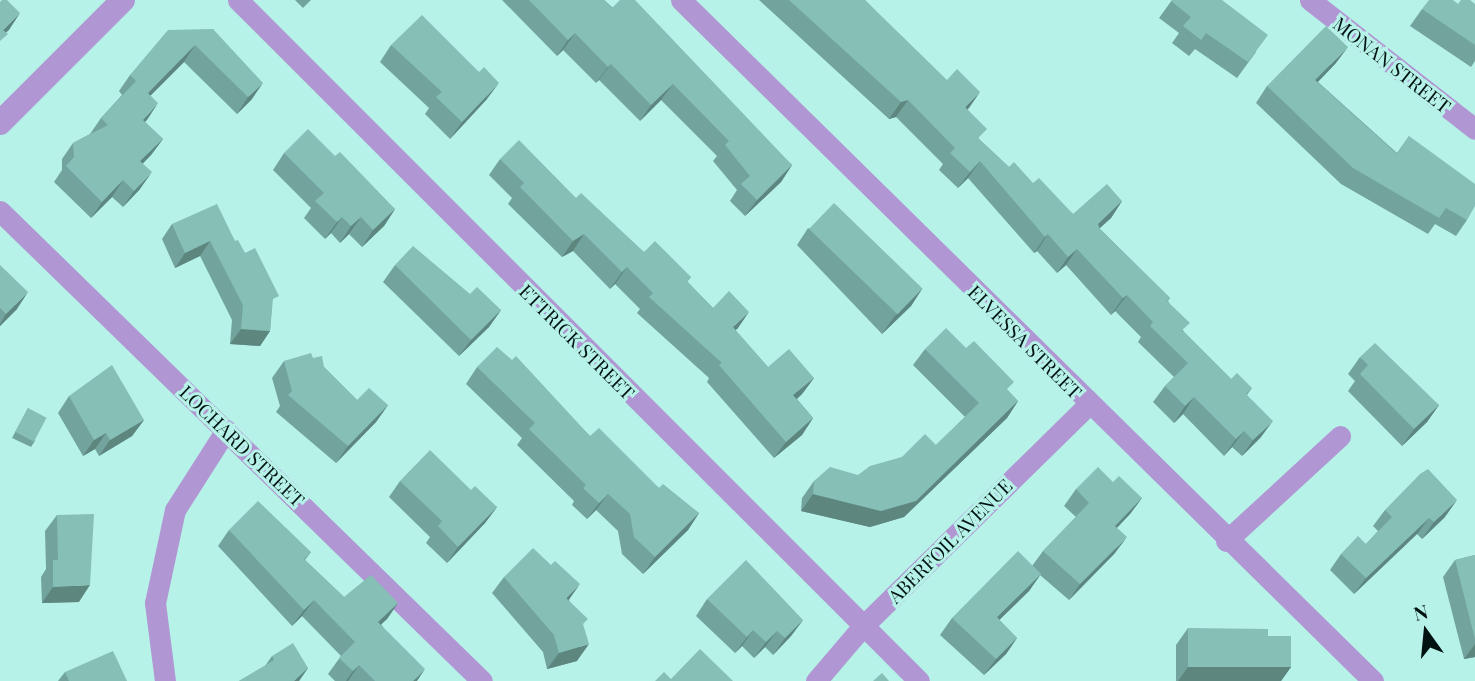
<!DOCTYPE html>
<style>
body{margin:0}
#map{position:relative;width:1475px;height:681px;overflow:hidden;background:#b7f2e9;font-family:"Playfair Display",serif}
div>[style]{position:absolute}
[style*='--x']{left:calc(var(--x)*1px);top:calc(var(--y)*1px);width:calc(var(--w)*1px);rotate:calc(var(--a)*1deg)}
.minor>*{height:21px;margin:-10.5px;padding:0 10.5px;transform-origin:10.5px;border-radius:10.5px;background:#b096d2}
.tertiary>*{height:24px;margin:-12px;padding:0 12px;transform-origin:12px;border-radius:12px;background:#b096d2}
.wall>*{inset:0;background:#72a49d}
.shaded-wall>*{inset:0;background:#5d867f}
.building>*{inset:0;background:#85bfb6;transform-origin:0 0}
span{translate:-50% -50%;white-space:nowrap;text-align:center;line-height:1.15;-webkit-text-stroke:6px #b7f2e9;paint-order:stroke}
.street-label{font-size:19px;color:#001311}
.north{position:absolute;left:1391px;top:597px;width:70px;height:70px;-webkit-text-stroke:5px #b7f2e9;paint-order:stroke;rotate:345deg;font-size:19px;font-weight:700;line-height:28px;text-align:center;color:#001311}
.north::after{content:'';display:block;margin:auto;width:24px;height:32px;background:#001311;clip-path:polygon(50% 0,100% 100%,50% 72%,0 100%)}
</style>
<div id="map">
<div class="minor">
<div style="--x:238;--y:0;--w:963;--a:45"></div>
<div style="--x:681;--y:0;--w:971;--a:44.54"></div>
<div style="--x:1310;--y:0;--w:209;--a:38"></div>
<div style="--x:0;--y:211;--w:673;--a:44.28"></div>
<div style="--x:1226;--y:541;--w:155;--a:-42.6"></div>
<div style="--x:165;--y:681;--w:79;--a:-97.3"></div>
<div style="--x:155;--y:603;--w:95;--a:-77.9"></div>
<div style="--x:175;--y:510;--w:95;--a:-57.5"></div>
<div style="--x:816;--y:681;--w:72;--a:-49.5"></div>
<div style="--x:863;--y:626;--w:315;--a:-44.5"></div>
</div>
<div class="tertiary">
<div style="--x:0;--y:123;--w:174;--a:-45"></div>
</div>
<div class="wall">
<div style="clip-path:polygon(295px 0,311px 0,303px 8px)"></div>
<div style="clip-path:polygon(502px 0,604px 0,792px 165px,781px 182px,745px 216px,730px 201px,737px 190px,713px 161px,717px 156px,661px 100px,640px 121px,599px 80px,596px 83px,563px 50px,557px 56px)"></div>
<div style="clip-path:polygon(759px 0,865px 0,968px 110px,979px 139px,1009px 167px,1073px 214px,1122px 201px,1111px 218px,1099px 228px,1170px 298px,1168px 301px,1184px 332px,1231px 379px,1252px 388px,1247px 395px,1261px 437px,1242px 456px,1232px 447px,1224px 456px,1183px 414px,1174px 423px,1153px 402px,1165px 386px,1174px 377px,1138px 342px,1141px 337px,1115px 311px,1111px 315px,1066px 265px,1057px 273px,1037px 251px,1034px 253px,968px 178px,958px 188px,939px 170px,943px 164px,896px 117px,889px 119px)"></div>
<div style="clip-path:polygon(1172px 0,1256px 52px,1237px 78px,1195px 49px,1189px 56px,1172px 43px,1179px 33px,1159px 18px)"></div>
<div style="clip-path:polygon(1458px 4px,1475px 4px,1475px 61px,1471px 67px,1410px 26px,1422px 9px)"></div>
<div style="clip-path:polygon(213px 29px,252px 99px,237px 114px,184px 62px,150px 96px,145px 122px,163px 139px,151px 155px,143px 163px,140px 189px,123px 207px,112px 197px,91px 218px,54px 182px,62px 170px,62px 159px,73px 143px,90px 134px,101px 118px,122px 95px,119px 91px,130px 75px)"></div>
<div style="clip-path:polygon(391px 45px,479px 72px,487px 99px,450px 139px,425px 114px,429px 108px,380px 62px)"></div>
<div style="clip-path:polygon(1336px 63px,1318px 82px,1397px 153px,1409px 136px,1467px 220px,1456px 236px,1435px 224px,1428px 234px,1341px 184px,1256px 103px,1267px 86px)"></div>
<div style="clip-path:polygon(284px 153px,335px 156px,395px 209px,384px 226px,362px 247px,349px 234px,340px 243px,331px 233px,325px 239px,304px 218px,311px 208px,273px 170px)"></div>
<div style="clip-path:polygon(500px 159px,576px 198px,644px 252px,691px 277px,687px 282px,713px 308px,738px 328px,735px 330px,768px 367px,814px 378px,802px 394px,797px 399px,813px 418px,802px 435px,774px 458px,707px 382px,709px 378px,637px 313px,640px 309px,615px 284px,610px 289px,573px 251px,562px 257px,508px 204px,512px 198px,489px 175px)"></div>
<div style="clip-path:polygon(172px 224px,235px 241px,245px 253px,272px 305px,270px 331px,260px 346px,230px 344px,232px 320px,200px 256px,175px 268px,162px 239px)"></div>
<div style="clip-path:polygon(808px 228px,922px 289px,911px 306px,882px 334px,797px 245px)"></div>
<div style="clip-path:polygon(0 265px,17px 309px,0 326px)"></div>
<div style="clip-path:polygon(395px 265px,470px 294px,501px 310px,489px 327px,459px 356px,383px 282px)"></div>
<div style="clip-path:polygon(925px 349px,1008px 391px,1018px 401px,1007px 418px,904px 517px,870px 527px,801px 511px,802px 498px,814px 481px,858px 475px,902px 457px,936px 445px,965px 417px,913px 365px)"></div>
<div style="clip-path:polygon(1360px 357px,1439px 405px,1427px 422px,1402px 446px,1348px 391px,1355px 381px,1348px 374px)"></div>
<div style="clip-path:polygon(313px 358px,324px 367px,357px 400px,388px 405px,376px 422px,336px 463px,276px 412px,280px 406px,272px 378px,284px 361px)"></div>
<div style="clip-path:polygon(512px 360px,590px 436px,659px 488px,699px 513px,688px 530px,643px 574px,622px 554px,618px 531px,596px 510px,587px 519px,572px 505px,574px 501px,517px 445px,522px 438px,466px 384px,477px 367px)"></div>
<div style="clip-path:polygon(69px 396px,144px 420px,132px 436px,99px 456px,95px 449px,83px 456px,58px 413px)"></div>
<div style="clip-path:polygon(28px 408px,35px 441px,31px 447px,12px 438px)"></div>
<div style="clip-path:polygon(400px 481px,471px 490px,497px 507px,485px 523px,447px 563px,426px 543px,430px 537px,389px 497px)"></div>
<div style="clip-path:polygon(1113px 482px,1142px 498px,1130px 514px,1117px 528px,1115px 553px,1069px 600px,1040px 575px,1029px 591px,999px 620px,1017px 638px,1006px 654px,984px 675px,940px 635px,952px 618px,1032px 566px,1043px 551px,1076px 517px,1064px 506px,1076px 489px)"></div>
<div style="clip-path:polygon(1385px 510px,1445px 517px,1422px 539px,1417px 534px,1354px 594px,1330px 570px,1341px 554px,1366px 544px,1378px 531px,1373px 526px)"></div>
<div style="clip-path:polygon(57px 515px,79px 602px,42px 603px,41px 577px,46px 569px,45px 531px)"></div>
<div style="clip-path:polygon(229px 530px,311px 552px,305px 560px,344px 597px,398px 603px,387px 619px,381px 624px,417px 681px,335px 681px,328px 674px,341px 656px,302px 616px,292px 626px,218px 546px)"></div>
<div style="clip-path:polygon(1475px 555px,1475px 657px,1464px 659px,1443px 577px,1455px 560px)"></div>
<div style="clip-path:polygon(504px 577px,569px 600px,583px 625px,577px 661px,547px 669px,543px 652px,492px 593px)"></div>
<div style="clip-path:polygon(707px 599px,803px 620px,791px 636px,773px 655px,765px 647px,754px 658px,742px 646px,735px 653px,696px 616px)"></div>
<div style="clip-path:polygon(1188px 628px,1268px 636px,1291px 667px,1281px 681px,1176px 681px,1176px 645px)"></div>
<div style="clip-path:polygon(272px 656px,308px 668px,299px 681px,239px 681px,265px 666px)"></div>
<div style="clip-path:polygon(65px 672px,127px 681px,58px 681px)"></div>
</div>
<div class="shaded-wall">
<div style="clip-path:polygon(20px 13px,9px 30px,0 38px,3px 30px)"></div>
<div style="clip-path:polygon(575px 33px,563px 50px,557px 56px,568px 40px)"></div>
<div style="clip-path:polygon(195px 45px,184px 62px,136px 110px,148px 93px)"></div>
<div style="clip-path:polygon(1348px 47px,1336px 63px,1304px 96px,1315px 80px)"></div>
<div style="clip-path:polygon(611px 64px,599px 80px,596px 83px,608px 67px)"></div>
<div style="clip-path:polygon(263px 83px,252px 99px,237px 114px,248px 97px)"></div>
<div style="clip-path:polygon(499px 83px,487px 99px,450px 139px,462px 122px)"></div>
<div style="clip-path:polygon(673px 84px,661px 100px,640px 121px,651px 105px)"></div>
<div style="clip-path:polygon(980px 92px,969px 108px,953px 123px,965px 107px)"></div>
<div style="clip-path:polygon(908px 100px,896px 117px,889px 119px,901px 102px)"></div>
<div style="clip-path:polygon(158px 103px,147px 120px,131px 136px,143px 120px)"></div>
<div style="clip-path:polygon(163px 139px,151px 155px,129px 178px,140px 161px)"></div>
<div style="clip-path:polygon(980px 161px,968px 178px,958px 188px,970px 172px)"></div>
<div style="clip-path:polygon(792px 165px,781px 182px,745px 216px,757px 200px)"></div>
<div style="clip-path:polygon(152px 172px,140px 189px,123px 207px,134px 191px)"></div>
<div style="clip-path:polygon(123px 180px,112px 197px,91px 218px,102px 202px)"></div>
<div style="clip-path:polygon(1122px 201px,1111px 218px,1087px 240px,1098px 224px)"></div>
<div style="clip-path:polygon(395px 209px,384px 226px,362px 247px,373px 230px)"></div>
<div style="clip-path:polygon(342px 217px,331px 233px,325px 239px,337px 222px)"></div>
<div style="clip-path:polygon(361px 217px,349px 234px,340px 243px,351px 226px)"></div>
<div style="clip-path:polygon(584px 234px,573px 251px,562px 257px,573px 241px)"></div>
<div style="clip-path:polygon(1048px 234px,1037px 251px,1034px 253px,1045px 237px)"></div>
<div style="clip-path:polygon(210px 241px,200px 256px,175px 268px,185px 253px)"></div>
<div style="clip-path:polygon(1077px 249px,1066px 265px,1057px 273px,1068px 257px)"></div>
<div style="clip-path:polygon(627px 267px,615px 284px,610px 289px,622px 272px)"></div>
<div style="clip-path:polygon(922px 289px,911px 306px,882px 334px,894px 317px)"></div>
<div style="clip-path:polygon(28px 292px,17px 309px,0 326px,0 324px,6px 314px)"></div>
<div style="clip-path:polygon(1127px 295px,1115px 311px,1111px 315px,1123px 298px)"></div>
<div style="clip-path:polygon(501px 310px,489px 327px,459px 356px,471px 340px)"></div>
<div style="clip-path:polygon(749px 312px,738px 328px,721px 344px,733px 327px)"></div>
<div style="clip-path:polygon(241px 329px,270px 331px,260px 346px,230px 344px)"></div>
<div style="clip-path:polygon(814px 378px,802px 394px,782px 412px,793px 395px)"></div>
<div style="clip-path:polygon(1194px 397px,1183px 414px,1174px 423px,1185px 406px)"></div>
<div style="clip-path:polygon(1018px 401px,1007px 418px,904px 517px,870px 527px,801px 511px,813px 494px,881px 511px)"></div>
<div style="clip-path:polygon(388px 405px,376px 422px,336px 463px,348px 446px)"></div>
<div style="clip-path:polygon(1439px 405px,1427px 422px,1402px 446px,1414px 429px)"></div>
<div style="clip-path:polygon(813px 418px,802px 435px,774px 458px,786px 442px)"></div>
<div style="clip-path:polygon(144px 420px,132px 436px,99px 456px,110px 440px)"></div>
<div style="clip-path:polygon(1273px 421px,1261px 437px,1242px 456px,1253px 440px)"></div>
<div style="clip-path:polygon(1244px 431px,1232px 447px,1224px 456px,1236px 439px)"></div>
<div style="clip-path:polygon(106px 433px,95px 449px,83px 456px,94px 440px)"></div>
<div style="clip-path:polygon(608px 494px,596px 510px,587px 519px,599px 503px)"></div>
<div style="clip-path:polygon(1142px 498px,1130px 514px,1103px 542px,1115px 526px)"></div>
<div style="clip-path:polygon(1457px 500px,1445px 517px,1422px 539px,1434px 522px)"></div>
<div style="clip-path:polygon(497px 507px,485px 523px,447px 563px,458px 547px)"></div>
<div style="clip-path:polygon(699px 513px,688px 530px,643px 574px,655px 557px)"></div>
<div style="clip-path:polygon(1429px 518px,1417px 534px,1354px 594px,1366px 578px)"></div>
<div style="clip-path:polygon(1127px 537px,1115px 553px,1069px 600px,1080px 584px)"></div>
<div style="clip-path:polygon(1041px 574px,1029px 591px,985px 634px,997px 617px)"></div>
<div style="clip-path:polygon(580px 584px,568px 601px,566px 598px)"></div>
<div style="clip-path:polygon(90px 585px,79px 602px,42px 603px,53px 587px)"></div>
<div style="clip-path:polygon(314px 600px,302px 616px,292px 626px,304px 610px)"></div>
<div style="clip-path:polygon(398px 603px,387px 619px,367px 638px,378px 622px)"></div>
<div style="clip-path:polygon(803px 620px,791px 636px,773px 655px,785px 638px)"></div>
<div style="clip-path:polygon(753px 630px,742px 646px,735px 653px,747px 637px)"></div>
<div style="clip-path:polygon(777px 631px,765px 647px,754px 658px,766px 642px)"></div>
<div style="clip-path:polygon(1017px 638px,1006px 654px,984px 675px,996px 659px)"></div>
<div style="clip-path:polygon(589px 644px,577px 661px,547px 669px,559px 653px)"></div>
<div style="clip-path:polygon(1475px 644px,1475px 657px,1464px 659px)"></div>
<div style="clip-path:polygon(359px 665px,348px 681px,346px 681px,353px 671px)"></div>
<div style="clip-path:polygon(1188px 667px,1291px 667px,1281px 681px,1178px 681px)"></div>
<div style="clip-path:polygon(308px 668px,299px 681px,294px 681px)"></div>
<div style="clip-path:polygon(425px 669px,417px 681px,413px 681px)"></div>
</div>
<div class="building">
<div style="clip-path:polygon(2px 0,7px 0,20px 13px,3px 30px,8px 34px,0 41px,0 2px)"></div>
<div style="clip-path:polygon(529px 0,604px 0,612px 8px,620px 0,635px 0,792px 165px,757px 200px,741px 184px,750px 176px,725px 145px,729px 141px,673px 84px,651px 105px,611px 64px,608px 67px,575px 33px,568px 40px)"></div>
<div style="clip-path:polygon(789px 0,865px 0,947px 80px,957px 69px,980px 92px,965px 107px,987px 129px,978px 138px,1009px 167px,1014px 162px,1033px 183px,1039px 178px,1073px 214px,1107px 184px,1122px 201px,1098px 224px,1100px 229px,1170px 298px,1167px 301px,1190px 323px,1182px 330px,1231px 379px,1237px 373px,1252px 388px,1246px 394px,1273px 421px,1253px 440px,1244px 431px,1236px 439px,1194px 397px,1185px 406px,1165px 386px,1188px 363px,1150px 326px,1153px 322px,1127px 295px,1123px 298px,1077px 249px,1068px 257px,1048px 234px,1045px 237px,980px 161px,970px 172px,950px 153px,955px 148px,908px 100px,901px 102px)"></div>
<div style="clip-path:polygon(1172px 0,1222px 0,1268px 35px,1248px 62px,1206px 33px,1201px 40px,1183px 26px,1191px 17px,1171px 1px)"></div>
<div style="clip-path:polygon(1429px 0,1453px 0,1458px 4px,1461px 0,1470px 0,1475px 4px,1475px 45px,1422px 9px)"></div>
<div style="clip-path:polygon(422px 15px,479px 72px,484px 67px,499px 83px,462px 122px,436px 97px,442px 92px,391px 45px)"></div>
<div style="clip-path:polygon(1326px 26px,1348px 47px,1315px 80px,1397px 154px,1409px 136px,1475px 184px,1475px 206px,1467px 220px,1446px 208px,1439px 218px,1353px 168px,1267px 86px)"></div>
<div style="clip-path:polygon(213px 29px,263px 83px,248px 97px,195px 45px,148px 93px,158px 103px,143px 120px,163px 139px,140px 161px,152px 172px,134px 191px,123px 180px,102px 202px,66px 166px,74px 157px,73px 143px,108px 125px,101px 118px,136px 81px,130px 75px,168px 30px)"></div>
<div style="clip-path:polygon(308px 129px,335px 156px,340px 152px,395px 209px,373px 230px,361px 217px,351px 226px,342px 217px,337px 222px,315px 201px,324px 193px,284px 153px)"></div>
<div style="clip-path:polygon(519px 140px,576px 198px,581px 193px,644px 252px,655px 241px,691px 277px,687px 281px,713px 308px,729px 291px,749px 312px,733px 327px,768px 367px,789px 349px,814px 378px,793px 395px,813px 418px,786px 442px,719px 365px,722px 363px,649px 297px,653px 293px,627px 267px,622px 272px,584px 234px,573px 241px,520px 187px,524px 183px,500px 159px)"></div>
<div style="left:834px;top:203px;width:123px;height:36px;rotate:44deg"></div>
<div style="clip-path:polygon(217px 204px,235px 241px,238px 240px,245px 253px,255px 248px,279px 296px,273px 299px,270px 331px,241px 329px,243px 305px,210px 241px,185px 253px,172px 224px)"></div>
<div style="clip-path:polygon(413px 246px,470px 294px,477px 287px,501px 310px,471px 340px,395px 265px)"></div>
<div style="clip-path:polygon(0 265px,28px 292px,6px 314px,0 308px)"></div>
<div style="clip-path:polygon(946px 328px,966px 348px,974px 341px,1014px 382px,1007px 389px,1018px 401px,916px 501px,881px 511px,813px 494px,814px 481px,830px 467px,858px 475px,870px 466px,902px 457px,925px 434px,936px 445px,979px 403px,925px 349px)"></div>
<div style="clip-path:polygon(1375px 343px,1439px 405px,1414px 429px,1360px 374px,1368px 365px,1360px 357px)"></div>
<div style="clip-path:polygon(497px 347px,512px 360px,516px 356px,590px 436px,599px 428px,659px 488px,663px 484px,699px 513px,655px 557px,634px 537px,630px 514px,608px 494px,599px 503px,583px 488px,586px 485px,529px 429px,535px 423px,477px 367px)"></div>
<div style="clip-path:polygon(311px 353px,313px 358px,322px 356px,324px 367px,357px 400px,369px 388px,388px 405px,348px 446px,288px 395px,292px 391px,284px 361px)"></div>
<div style="clip-path:polygon(112px 365px,144px 420px,110px 440px,106px 433px,94px 440px,69px 396px)"></div>
<div style="left:28px;top:408px;width:21px;height:27px;rotate:28deg"></div>
<div style="clip-path:polygon(430px 450px,471px 490px,475px 486px,497px 507px,458px 547px,438px 526px,442px 521px,400px 481px)"></div>
<div style="clip-path:polygon(1098px 467px,1113px 482px,1119px 476px,1142px 498px,1115px 526px,1127px 537px,1080px 584px,1043px 551px,1089px 503px,1076px 489px)"></div>
<div style="clip-path:polygon(1428px 469px,1457px 500px,1434px 522px,1429px 518px,1366px 578px,1341px 554px,1358px 536px,1366px 544px,1392px 517px,1385px 510px,1420px 474px)"></div>
<div style="clip-path:polygon(258px 501px,311px 552px,304px 559px,344px 597px,371px 575px,398px 603px,378px 622px,425px 669px,413px 681px,375px 681px,359px 665px,353px 671px,339px 658px,355px 642px,314px 600px,304px 610px,229px 530px)"></div>
<div style="clip-path:polygon(94px 514px,90px 585px,53px 587px,53px 560px,58px 560px,57px 515px)"></div>
<div style="clip-path:polygon(533px 548px,551px 565px,555px 561px,580px 584px,566px 598px,588px 619px,583px 624px,589px 644px,559px 653px,554px 635px,504px 577px)"></div>
<div style="clip-path:polygon(1018px 551px,1041px 574px,997px 617px,1017px 638px,996px 659px,952px 618px)"></div>
<div style="clip-path:polygon(1475px 555px,1475px 639px,1455px 560px)"></div>
<div style="clip-path:polygon(746px 560px,803px 620px,785px 638px,777px 631px,766px 642px,753px 630px,747px 637px,707px 599px)"></div>
<div style="clip-path:polygon(1188px 628px,1268px 629px,1268px 636px,1291px 636px,1291px 667px,1188px 667px)"></div>
<div style="clip-path:polygon(293px 643px,308px 668px,294px 681px,239px 681px,274px 660px,272px 656px)"></div>
<div style="clip-path:polygon(700px 649px,733px 681px,655px 681px,664px 672px,671px 679px)"></div>
<div style="clip-path:polygon(113px 651px,127px 681px,69px 681px,65px 672px)"></div>
<div style="clip-path:polygon(882px 673px,889px 681px,873px 681px)"></div>
</div>
<div class="street-label">
<span style="left:1392px;top:65px;rotate:38deg">MONAN STREET</span>
<span style="left:577px;top:342px;rotate:45deg">ETTRICK STREET</span>
<span style="left:1025px;top:342px;rotate:45deg">ELVESSA STREET</span>
<span style="left:242px;top:446px;rotate:44deg">LOCHARD STREET</span>
<span style="left:950px;top:541px;rotate:-45deg">ABERFOIL AVENUE</span>
</div>
<div class="north">N</div>
</div>
